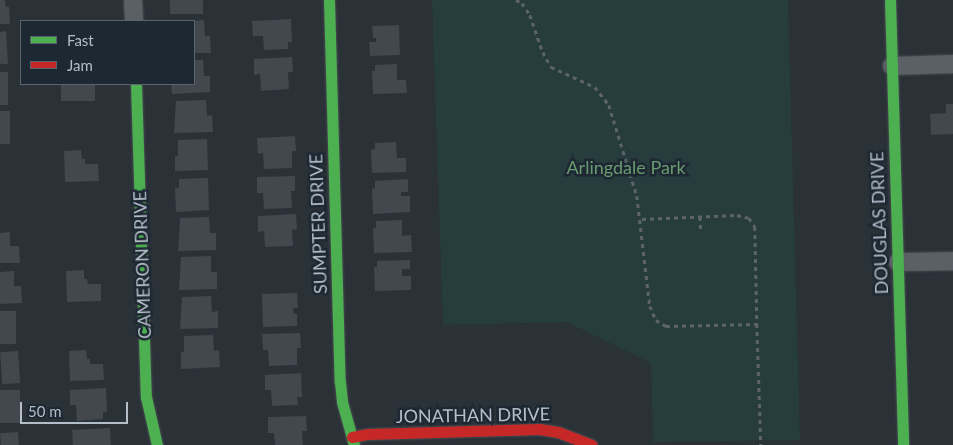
<!DOCTYPE html>
<style>
body{margin:0}
#map{position:relative;width:953px;height:445px;overflow:hidden;background:#2a3137;font-family:Lato,sans-serif}
div>[style]{position:absolute}
[style*='--x']{left:calc(var(--x)*1px);top:calc(var(--y)*1px);width:calc(var(--w)*1px);rotate:calc(var(--a)*1deg)}
.green>*{inset:0;background:#273c3d}
.building>*{inset:0;background:#42484e;transform-origin:0 0}
.path>*{height:2.5px;margin-top:-1.25px;transform-origin:0;background:repeating-linear-gradient(90deg,#5c6369 0 4px,transparent 0 8px)}
.roads{filter:drop-shadow(0 0 1px #484d52) drop-shadow(0 0 1px #484d52)}
.street>*{height:18px;margin:-9px;padding:0 9px;transform-origin:9px;border-radius:9px;background:#5a6065}
.fast>*{height:11px;margin:-5.5px;padding:0 5.5px;transform-origin:5.5px;border-radius:5.5px;background:#4caf50}
.jam>*{height:11px;margin:-5.5px;padding:0 5.5px;transform-origin:5.5px;border-radius:5.5px;background:#c62828}
span{translate:-50% -50%;white-space:nowrap;text-align:center;line-height:1.15;-webkit-text-stroke:5px #1d2832;paint-order:stroke}
.park-label{font-size:18px;color:#6a9a70}
.street-label{font-size:18px;color:#b3bec9}
.legend{position:absolute;left:20px;top:20px;width:175px;height:65px;box-sizing:border-box;background:#1d2832;border:1px solid #59646e;margin:0;padding:6px 9px;list-style:none;font-size:15px;color:#b3bec9}
.legend li{display:flex;align-items:center;gap:10px;height:25px}
.legend b{width:25px;border:1px solid #59646e}
.scale{position:absolute;left:20px;top:402px;width:108px;height:22px;box-sizing:border-box;border:2px solid #b3bec9;border-top:0;padding-left:6px;font-size:15px;line-height:18px;white-space:nowrap;color:#b3bec9;-webkit-text-stroke:4px #1d2832;paint-order:stroke}
</style>
<div id="map">
<div class="green">
<div style="clip-path:polygon(432px 0,788px 0,800px 440px,653px 442px,651px 363px,567px 322px,443px 325px)"></div>
</div>
<div class="building">
<div style="clip-path:polygon(0 0,5px 0,6px 7px,9px 7px,10px 24px,0 24px)"></div>
<div style="left:170px;top:0;width:33px;height:14px"></div>
<div style="clip-path:polygon(291px 19px,292px 42px,288px 42px,288px 49px,264px 50px,263px 36px,253px 36px,252px 21px)"></div>
<div style="clip-path:polygon(204px 20px,205px 36px,210px 36px,211px 53px,194px 53px,194px 21px)"></div>
<div style="clip-path:polygon(399px 25px,400px 55px,370px 56px,369px 42px,376px 42px,376px 38px,373px 38px,372px 26px)"></div>
<div style="clip-path:polygon(6px 31px,8px 64px,0 64px,0 32px)"></div>
<div style="clip-path:polygon(292px 57px,293px 72px,288px 72px,289px 89px,261px 91px,260px 74px,254px 75px,254px 59px)"></div>
<div style="clip-path:polygon(194px 60px,203px 60px,204px 76px,210px 76px,210px 92px,172px 94px,171px 84px,194px 84px)"></div>
<div style="clip-path:polygon(397px 64px,397px 80px,406px 80px,407px 93px,373px 94px,372px 71px,375px 71px,375px 65px)"></div>
<div style="left:0;top:72px;width:8px;height:33px"></div>
<div style="left:61px;top:84px;width:34px;height:17px"></div>
<div style="clip-path:polygon(206px 100px,207px 116px,212px 115px,213px 132px,174px 133px,176px 101px)"></div>
<div style="clip-path:polygon(946px 104px,953px 104px,953px 134px,931px 135px,930px 114px,946px 113px)"></div>
<div style="left:0;top:111px;width:10px;height:33px"></div>
<div style="clip-path:polygon(295px 136px,296px 151px,292px 151px,292px 168px,264px 169px,263px 153px,258px 154px,257px 138px)"></div>
<div style="clip-path:polygon(207px 139px,208px 170px,175px 171px,175px 157px,178px 156px,178px 140px)"></div>
<div style="clip-path:polygon(396px 142px,397px 158px,406px 158px,406px 172px,372px 173px,371px 150px,375px 149px,375px 143px)"></div>
<div style="clip-path:polygon(81px 150px,82px 159px,85px 159px,85px 164px,98px 164px,99px 181px,65px 182px,64px 151px)"></div>
<div style="clip-path:polygon(295px 176px,295px 191px,291px 191px,292px 208px,264px 209px,263px 193px,257px 193px,257px 177px)"></div>
<div style="clip-path:polygon(208px 178px,209px 210px,176px 212px,175px 188px,179px 188px,179px 179px)"></div>
<div style="clip-path:polygon(408px 179px,408px 192px,401px 192px,401px 196px,410px 196px,410px 212px,373px 214px,372px 189px,375px 188px,375px 181px)"></div>
<div style="clip-path:polygon(296px 214px,297px 229px,292px 230px,293px 246px,265px 247px,264px 231px,258px 232px,258px 216px)"></div>
<div style="clip-path:polygon(209px 217px,210px 233px,216px 233px,216px 250px,178px 251px,180px 218px)"></div>
<div style="clip-path:polygon(402px 220px,402px 236px,411px 235px,412px 252px,374px 253px,373px 228px,376px 228px,376px 221px)"></div>
<div style="clip-path:polygon(10px 232px,10px 246px,19px 246px,20px 263px,0 263px,0 233px)"></div>
<div style="clip-path:polygon(211px 256px,211px 272px,217px 272px,217px 289px,179px 290px,181px 257px)"></div>
<div style="clip-path:polygon(410px 260px,410px 269px,402px 269px,402px 276px,411px 276px,411px 290px,375px 291px,374px 267px,377px 267px,377px 261px)"></div>
<div style="clip-path:polygon(84px 270px,84px 279px,87px 279px,88px 284px,101px 284px,101px 301px,67px 302px,66px 271px)"></div>
<div style="clip-path:polygon(14px 271px,14px 286px,21px 286px,22px 303px,0 304px,0 272px)"></div>
<div style="clip-path:polygon(297px 293px,298px 308px,293px 308px,294px 314px,297px 314px,297px 326px,263px 327px,262px 294px)"></div>
<div style="clip-path:polygon(211px 296px,212px 312px,218px 311px,218px 328px,180px 329px,182px 297px)"></div>
<div style="left:0;top:311px;width:16px;height:33px"></div>
<div style="clip-path:polygon(300px 333px,301px 348px,297px 348px,297px 365px,269px 366px,268px 350px,263px 350px,262px 334px)"></div>
<div style="clip-path:polygon(213px 335px,214px 351px,219px 350px,220px 367px,181px 369px,181px 352px,184px 352px,184px 336px)"></div>
<div style="clip-path:polygon(86px 350px,87px 359px,90px 359px,90px 364px,103px 364px,104px 380px,70px 381px,69px 351px)"></div>
<div style="left:18px;top:351px;width:32px;height:18px;rotate:86deg"></div>
<div style="clip-path:polygon(301px 373px,302px 397px,297px 397px,298px 405px,272px 406px,271px 390px,265px 390px,265px 375px)"></div>
<div style="clip-path:polygon(106px 388px,107px 412px,103px 412px,103px 419px,77px 421px,76px 405px,70px 405px,70px 390px)"></div>
<div style="left:0;top:390px;width:20px;height:33px"></div>
<div style="clip-path:polygon(306px 416px,307px 431px,302px 431px,303px 445px,275px 445px,274px 433px,268px 433px,268px 417px)"></div>
<div style="left:110px;top:428px;width:17px;height:38px;rotate:87deg"></div>
<div style="left:18px;top:432px;width:13px;height:18px;rotate:86deg"></div>
</div>
<div class="path">
<div style="--x:516;--y:0;--w:7;--a:27"></div>
<div style="--x:522;--y:3;--w:14;--a:56"></div>
<div style="--x:530;--y:15;--w:39;--a:71"></div>
<div style="--x:543;--y:52;--w:17;--a:62"></div>
<div style="--x:551;--y:67;--w:48;--a:24.4"></div>
<div style="--x:595;--y:87;--w:23;--a:52"></div>
<div style="--x:609;--y:105;--w:95;--a:72.9"></div>
<div style="--x:637;--y:196;--w:111;--a:83.3"></div>
<div style="--x:650;--y:306;--w:15;--a:67"></div>
<div style="--x:656;--y:320;--w:12;--a:31"></div>
<div style="--x:666;--y:326;--w:91;--a:-1.3"></div>
<div style="--x:757;--y:324;--w:121;--a:88.1"></div>
<div style="--x:700;--y:217;--w:16;--a:86"></div>
<div style="--x:642;--y:219;--w:95;--a:-2.4"></div>
<div style="--x:737;--y:215;--w:12;--a:14"></div>
<div style="--x:749;--y:218;--w:11;--a:56"></div>
<div style="--x:755;--y:227;--w:97;--a:88.8"></div>
</div>
<div class="roads">
<div class="street">
<div style="--x:133;--y:0;--w:21;--a:87"></div>
<div style="--x:892;--y:66;--w:61;--a:-1.9"></div>
<div style="--x:898;--y:262;--w:55;--a:-1"></div>
</div>
<div class="fast">
<div style="--x:329;--y:0;--w:382;--a:88.4"></div>
<div style="--x:340;--y:382;--w:20;--a:84"></div>
<div style="--x:342;--y:402;--w:45;--a:74.4"></div>
<div style="--x:890;--y:0;--w:445;--a:88.3"></div>
<div style="--x:136;--y:84;--w:313;--a:88.2"></div>
<div style="--x:146;--y:397;--w:49;--a:77.1"></div>
</div>
<div class="jam">
<div style="--x:352;--y:437;--w:16;--a:-11"></div>
<div style="--x:368;--y:434;--w:171;--a:-1.7"></div>
<div style="--x:539;--y:429;--w:19;--a:9"></div>
<div style="--x:558;--y:432;--w:36;--a:21"></div>
</div>
</div>
<div class="park-label">
<span style="left:626px;top:167px">Arlingdale Park</span>
</div>
<div class="street-label">
<span style="left:879px;top:223px;rotate:-92deg">DOUGLAS DRIVE</span>
<span style="left:318px;top:224px;rotate:-92deg">SUMPTER DRIVE</span>
<span style="left:142px;top:265px;rotate:-92deg">CAMERON DRIVE</span>
<span style="left:473px;top:415px;rotate:-1deg">JONATHAN DRIVE</span>
</div>
<ul class="legend">
<li><b style="height:6px;background:#4caf50"></b>Fast</li>
<li><b style="height:6px;background:#c62828"></b>Jam</li>
</ul>
<div class="scale">50 m</div>
</div>
